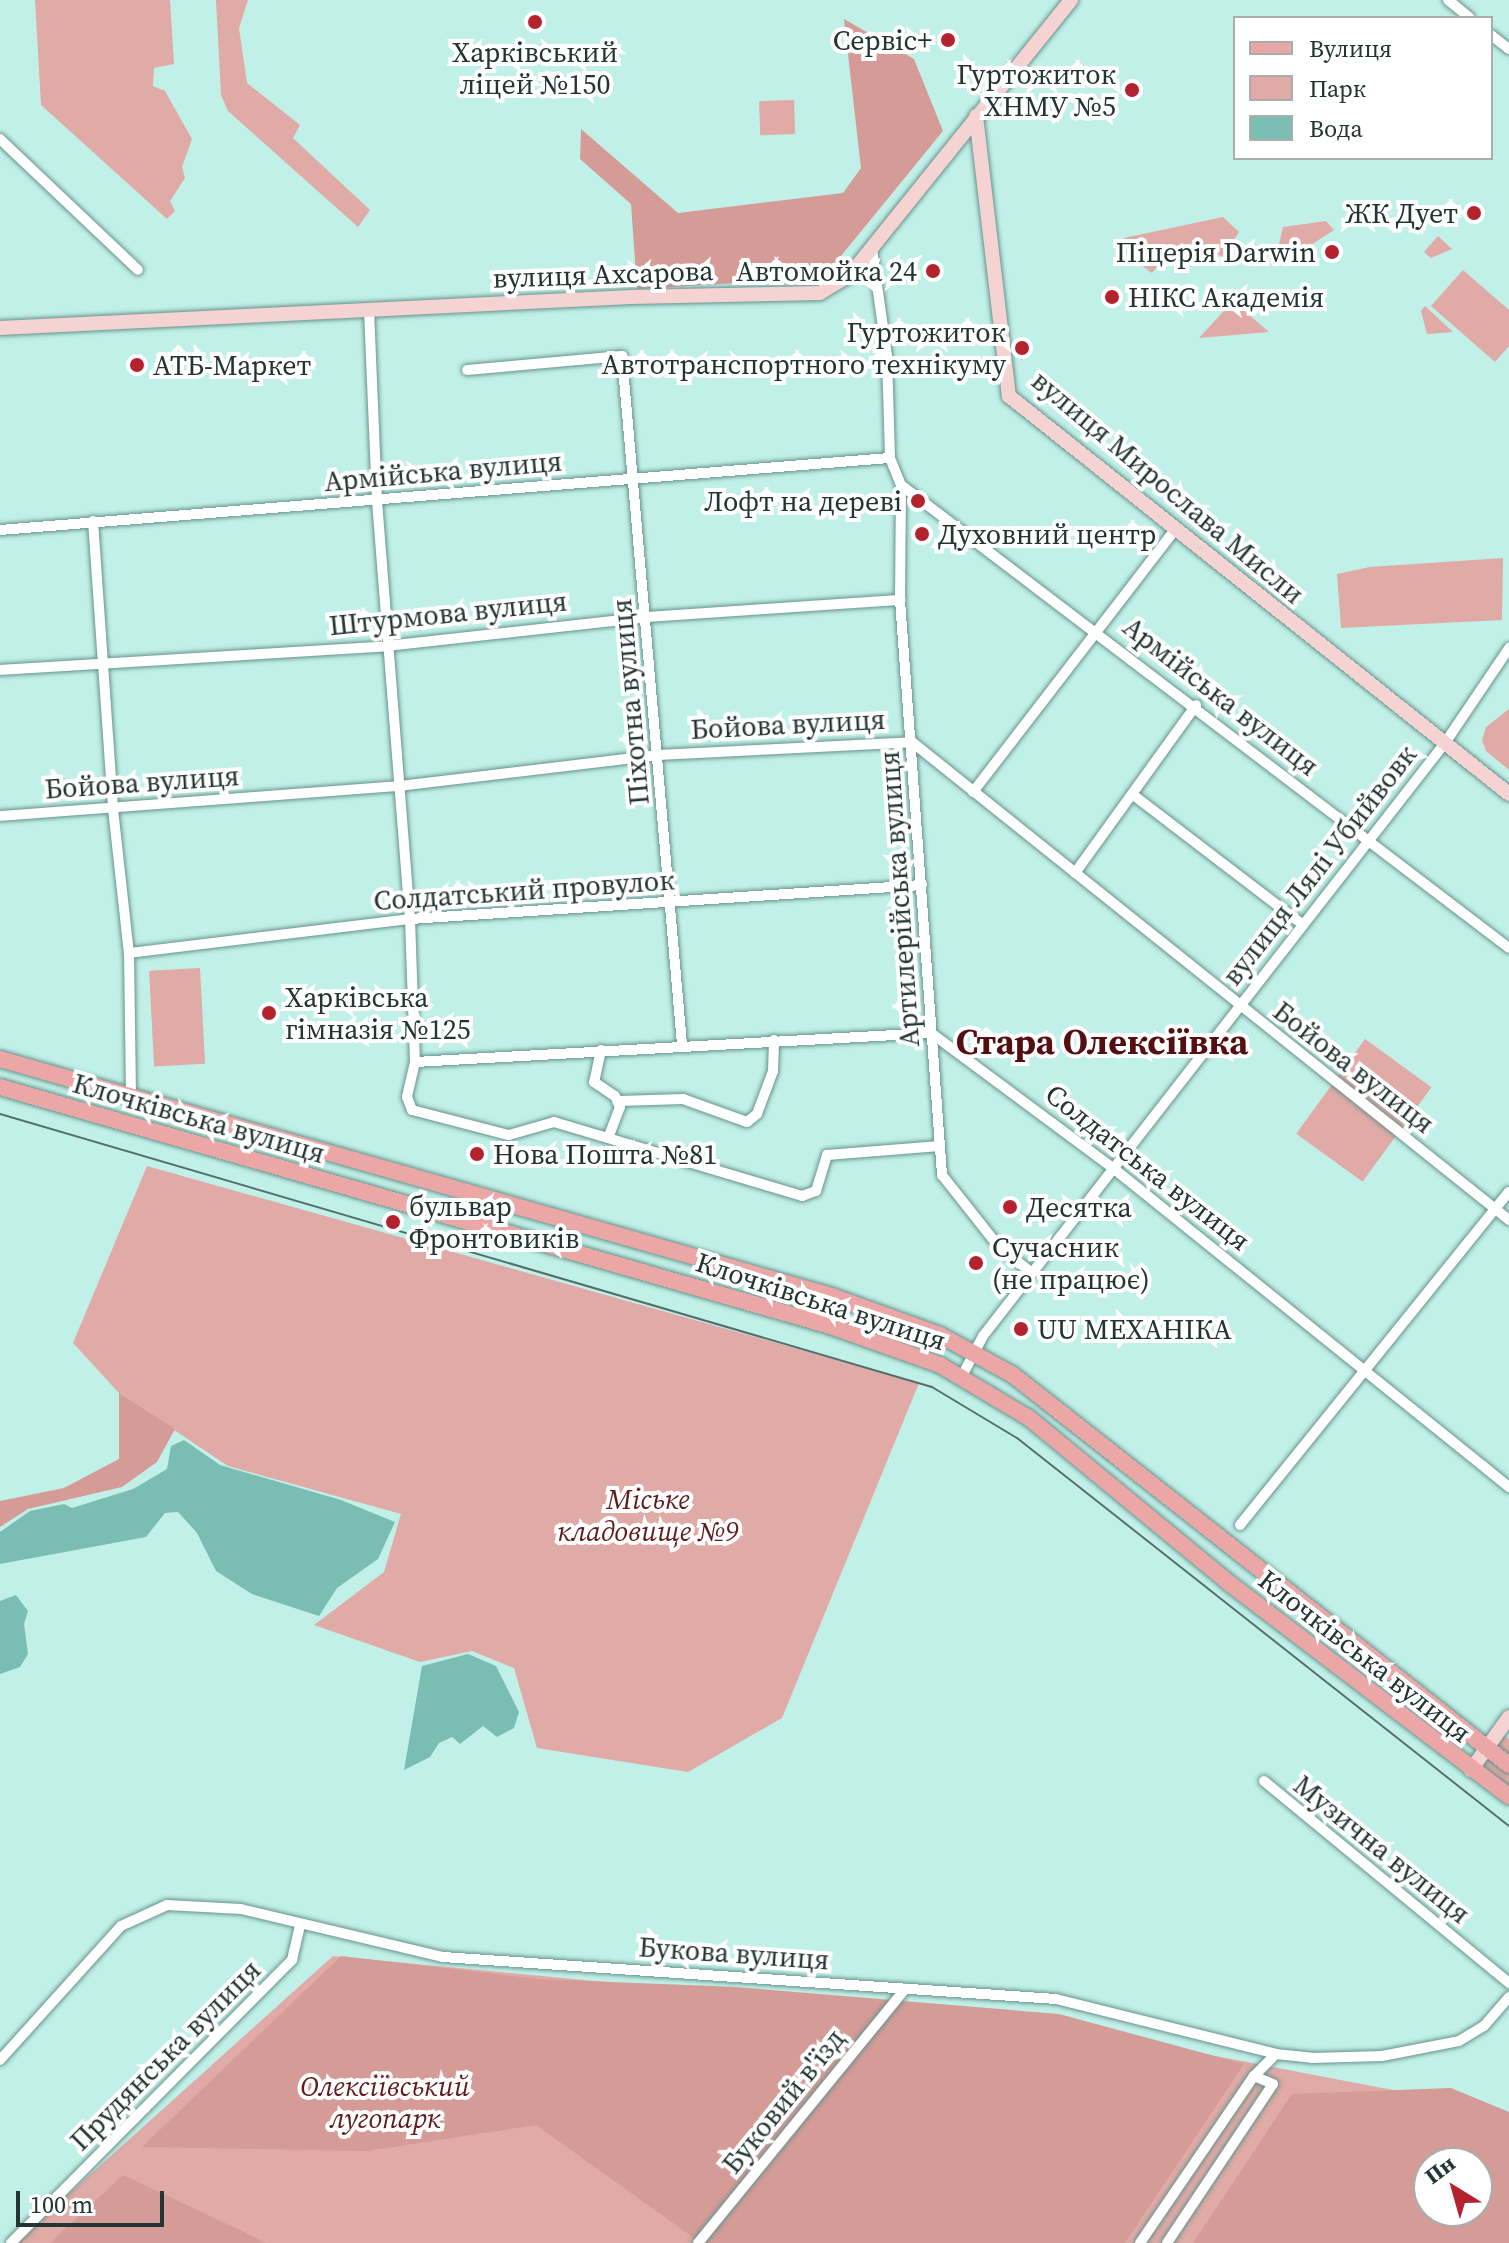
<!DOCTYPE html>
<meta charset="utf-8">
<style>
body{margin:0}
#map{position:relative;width:1509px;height:2243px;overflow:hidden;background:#c1f0e8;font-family:"Source Serif 4",serif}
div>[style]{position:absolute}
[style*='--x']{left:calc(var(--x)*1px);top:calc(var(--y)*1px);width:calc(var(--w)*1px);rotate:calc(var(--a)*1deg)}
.green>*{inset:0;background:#e0aaa6;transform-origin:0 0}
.forest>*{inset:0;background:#d59b97}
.water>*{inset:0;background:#7abdb3}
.roads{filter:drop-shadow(0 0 2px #67938c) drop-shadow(0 0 2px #67938c)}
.street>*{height:10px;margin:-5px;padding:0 5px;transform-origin:5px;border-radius:5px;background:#fff}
.secondary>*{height:14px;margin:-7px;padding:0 7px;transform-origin:7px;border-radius:7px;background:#f5d3d2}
.primary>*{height:16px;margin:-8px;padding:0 8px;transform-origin:8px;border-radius:8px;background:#eba7a5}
.tram>*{height:2px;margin:-1px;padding:0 1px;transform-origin:1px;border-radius:1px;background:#536f6b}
.dots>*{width:22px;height:22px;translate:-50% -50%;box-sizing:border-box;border:4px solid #fff;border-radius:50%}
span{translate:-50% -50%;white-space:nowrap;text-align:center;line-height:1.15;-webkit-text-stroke:8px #fff;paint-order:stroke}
.poi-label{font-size:28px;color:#223532}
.right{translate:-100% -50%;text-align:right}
.left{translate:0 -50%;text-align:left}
.street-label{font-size:28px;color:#223532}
.park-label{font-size:28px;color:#601b1c;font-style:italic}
.district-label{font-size:36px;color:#540f12;font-weight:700}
.legend{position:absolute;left:1233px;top:16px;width:260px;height:144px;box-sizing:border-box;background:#fff;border:2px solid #a7aead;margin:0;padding:10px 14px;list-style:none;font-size:24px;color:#223532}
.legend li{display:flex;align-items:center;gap:16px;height:40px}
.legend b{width:40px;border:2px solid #a7aead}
.north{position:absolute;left:1413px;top:2147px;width:80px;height:80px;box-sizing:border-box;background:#fff;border:2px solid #a7aead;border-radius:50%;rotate:323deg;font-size:22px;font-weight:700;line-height:32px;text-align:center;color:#223532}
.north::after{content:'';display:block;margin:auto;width:28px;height:36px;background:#b4222d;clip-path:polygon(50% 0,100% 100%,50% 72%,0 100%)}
.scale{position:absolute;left:16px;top:2191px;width:148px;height:36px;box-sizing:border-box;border:4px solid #223532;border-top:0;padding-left:10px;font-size:24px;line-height:28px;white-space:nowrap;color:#223532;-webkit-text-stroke:6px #fff;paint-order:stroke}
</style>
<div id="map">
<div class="green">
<div style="clip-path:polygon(35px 0,170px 0,174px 64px,154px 68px,153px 86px,165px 91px,192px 139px,182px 167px,185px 178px,170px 201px,175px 211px,167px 219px,41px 105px)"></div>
<div style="clip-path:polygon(216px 0,248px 0,239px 28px,247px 83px,300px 125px,293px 138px,370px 210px,358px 227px,228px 111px,221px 95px)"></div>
<div style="left:794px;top:100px;width:34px;height:35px;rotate:88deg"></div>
<div style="clip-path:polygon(1223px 217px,1239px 232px,1223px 257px,1195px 243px,1174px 247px,1152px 273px,1126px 254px,1124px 238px)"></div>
<div style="clip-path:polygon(1326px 221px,1334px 230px,1294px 256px,1279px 244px,1283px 227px)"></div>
<div style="clip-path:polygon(1438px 236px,1452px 249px,1431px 258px,1424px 252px)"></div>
<div style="clip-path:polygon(1463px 270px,1509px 310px,1509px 346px,1495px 362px,1431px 306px)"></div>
<div style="clip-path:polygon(1233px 301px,1269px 332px,1199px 338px)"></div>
<div style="clip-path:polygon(1425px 306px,1453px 332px,1427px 334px,1421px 311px)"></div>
<div style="clip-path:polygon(1503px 558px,1502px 620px,1341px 628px,1337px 574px,1370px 567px)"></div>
<div style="clip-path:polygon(1509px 709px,1509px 770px,1486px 751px,1482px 740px,1486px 727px)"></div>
<div style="left:200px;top:968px;width:96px;height:51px;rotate:87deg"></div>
<div style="left:1365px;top:1039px;width:82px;height:117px;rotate:36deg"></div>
<div style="clip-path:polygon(147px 1166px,919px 1383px,782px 1718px,688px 1772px,537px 1748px,514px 1668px,472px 1651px,420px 1662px,314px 1625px,384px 1572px,401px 1514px,228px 1466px,119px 1393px,73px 1343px)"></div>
<div style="clip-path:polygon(1498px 1732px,1509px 1739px,1509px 1796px,1471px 1770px)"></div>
<div style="clip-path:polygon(evenodd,333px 1956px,1053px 2025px,1435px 2098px,1509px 2154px,1509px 2243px,14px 2243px,333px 1956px,1429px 2163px,1477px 2163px,1477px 2211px,1429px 2211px,1429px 2163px)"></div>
</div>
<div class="forest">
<div style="clip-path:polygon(844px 19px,914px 59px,943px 131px,823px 278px,637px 289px,631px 204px,580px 159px,581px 129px,678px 213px,843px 193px,861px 168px)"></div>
<div style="clip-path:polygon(119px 1393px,175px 1429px,157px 1462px,122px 1487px,28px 1509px,0 1527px,0 1501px,64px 1488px,119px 1459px)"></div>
<div style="clip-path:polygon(341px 1956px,538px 1979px,736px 1987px,1059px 2014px,1244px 2064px,1125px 2243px,701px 2243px,536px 2125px,367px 2151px,142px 2147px)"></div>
<div style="clip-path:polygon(evenodd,1451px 2088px,1509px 2112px,1509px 2243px,1193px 2243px,1292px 2094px,1451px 2088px,1429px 2163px,1477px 2163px,1477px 2211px,1429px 2211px,1429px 2163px)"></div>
<div style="clip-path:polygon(123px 2175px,267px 2243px,50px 2243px)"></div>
</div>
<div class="water">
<div style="clip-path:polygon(184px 1440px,220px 1465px,341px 1500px,395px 1522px,378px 1559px,337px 1588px,319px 1616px,252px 1594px,216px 1571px,197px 1533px,178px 1512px,165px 1513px,146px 1537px,0 1564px,0 1532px,30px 1511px,64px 1504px,72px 1508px,133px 1489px,167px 1469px,171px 1446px)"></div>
<div style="clip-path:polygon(16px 1595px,28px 1611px,24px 1624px,28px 1654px,20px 1667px,0 1674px,0 1601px)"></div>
<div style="clip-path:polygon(468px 1654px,496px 1666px,519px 1712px,514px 1728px,497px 1737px,483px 1726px,460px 1744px,452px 1737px,439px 1743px,430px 1757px,404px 1770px,422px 1666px)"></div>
</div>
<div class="roads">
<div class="street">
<div style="--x:1448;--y:0;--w:28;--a:39"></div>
<div style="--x:1491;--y:35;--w:23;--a:38"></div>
<div style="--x:0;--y:139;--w:190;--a:43.5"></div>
<div style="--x:872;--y:249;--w:108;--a:82"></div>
<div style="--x:887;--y:356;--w:102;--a:88.3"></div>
<div style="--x:890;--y:458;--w:29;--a:68"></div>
<div style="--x:901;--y:485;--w:115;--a:90.5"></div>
<div style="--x:900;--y:600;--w:577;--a:85.82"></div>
<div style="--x:942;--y:1175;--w:92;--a:51.6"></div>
<div style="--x:999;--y:1247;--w:42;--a:38.2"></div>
<div style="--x:369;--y:310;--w:191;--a:87.6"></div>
<div style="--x:377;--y:501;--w:419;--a:85.5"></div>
<div style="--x:410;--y:919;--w:143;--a:88"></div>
<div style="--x:415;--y:1062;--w:36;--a:103"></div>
<div style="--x:407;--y:1097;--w:14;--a:69"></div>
<div style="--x:412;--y:1110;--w:100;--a:14.5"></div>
<div style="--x:509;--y:1135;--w:47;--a:-16.1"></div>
<div style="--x:554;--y:1122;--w:259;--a:16.6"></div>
<div style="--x:802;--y:1196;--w:15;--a:-20"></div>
<div style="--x:816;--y:1191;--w:38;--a:-73"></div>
<div style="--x:827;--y:1155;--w:113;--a:-4.6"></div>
<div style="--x:467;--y:370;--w:156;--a:-5.2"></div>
<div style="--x:622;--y:356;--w:691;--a:85.02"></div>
<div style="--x:901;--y:485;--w:764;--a:37.29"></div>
<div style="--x:93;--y:521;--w:289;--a:86"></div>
<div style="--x:113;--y:809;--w:145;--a:83.7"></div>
<div style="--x:129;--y:953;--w:143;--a:89.2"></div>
<div style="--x:0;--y:530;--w:893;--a:-4.63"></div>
<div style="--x:0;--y:670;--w:388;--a:-3.5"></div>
<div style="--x:387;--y:646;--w:263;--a:-6.3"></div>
<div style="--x:648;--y:617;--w:253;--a:-3.9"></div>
<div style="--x:973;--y:792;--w:329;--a:-52.4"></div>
<div style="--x:1132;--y:794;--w:214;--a:37.4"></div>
<div style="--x:0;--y:816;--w:400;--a:-4.3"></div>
<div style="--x:399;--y:786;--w:261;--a:-6.8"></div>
<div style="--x:658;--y:755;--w:254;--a:-2.9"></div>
<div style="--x:912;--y:742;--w:765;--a:38.68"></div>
<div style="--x:1075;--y:873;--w:207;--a:-54.2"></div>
<div style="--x:129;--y:953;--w:283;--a:-6.9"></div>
<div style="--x:410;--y:919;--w:513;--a:-3.8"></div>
<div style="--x:601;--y:1050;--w:33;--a:102"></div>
<div style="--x:594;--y:1082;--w:25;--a:34"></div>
<div style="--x:615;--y:1096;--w:12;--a:66"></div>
<div style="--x:620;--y:1107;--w:33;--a:111"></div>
<div style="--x:415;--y:1062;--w:517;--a:-3.22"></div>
<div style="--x:931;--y:1033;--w:227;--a:36.6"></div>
<div style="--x:1113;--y:1168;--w:509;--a:38.85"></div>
<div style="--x:619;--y:1101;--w:64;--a:-1.8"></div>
<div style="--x:683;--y:1099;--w:68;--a:19.8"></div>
<div style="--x:747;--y:1122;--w:13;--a:-39"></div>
<div style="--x:757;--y:1114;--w:46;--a:-69.6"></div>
<div style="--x:773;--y:1071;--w:31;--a:-88"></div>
<div style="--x:962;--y:1376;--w:45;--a:-62.3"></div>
<div style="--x:983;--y:1336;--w:752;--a:-52.08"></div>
<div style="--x:1445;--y:743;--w:115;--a:-56"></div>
<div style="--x:1240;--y:1525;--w:428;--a:-51.1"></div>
<div style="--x:1264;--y:1781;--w:318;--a:39.5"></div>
<div style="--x:0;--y:2060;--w:181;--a:-47.9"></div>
<div style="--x:121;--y:1926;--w:51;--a:-24.5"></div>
<div style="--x:167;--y:1905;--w:74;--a:3.1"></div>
<div style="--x:241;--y:1909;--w:208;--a:13.4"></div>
<div style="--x:443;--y:1957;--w:614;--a:3.92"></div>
<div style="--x:1056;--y:1999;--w:227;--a:14"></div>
<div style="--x:1276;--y:2054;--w:36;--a:6"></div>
<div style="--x:1312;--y:2058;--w:70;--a:-1.6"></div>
<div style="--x:1382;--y:2056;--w:78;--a:-11"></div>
<div style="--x:1459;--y:2041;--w:29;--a:-31"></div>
<div style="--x:1484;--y:2026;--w:38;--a:-49"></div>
<div style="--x:11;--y:2243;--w:399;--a:-45.2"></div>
<div style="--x:292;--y:1960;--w:37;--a:-77"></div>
<div style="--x:698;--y:2243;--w:328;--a:-50.8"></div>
<div style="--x:1140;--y:2243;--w:202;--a:-55.7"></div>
<div style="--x:1254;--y:2076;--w:31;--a:-45"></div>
<div style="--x:1167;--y:2243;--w:191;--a:-56.3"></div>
<div style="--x:1273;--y:2084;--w:21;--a:-157"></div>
</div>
<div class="secondary">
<div style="--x:976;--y:116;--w:282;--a:83.3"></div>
<div style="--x:1009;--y:396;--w:639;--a:38.52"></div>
<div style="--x:0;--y:328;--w:632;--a:-2.81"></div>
<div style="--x:631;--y:297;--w:189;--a:-1.2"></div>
<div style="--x:820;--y:293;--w:35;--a:-31"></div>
<div style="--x:850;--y:275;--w:353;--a:-51.2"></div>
<div style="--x:1471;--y:1770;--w:65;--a:-54.4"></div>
</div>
<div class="primary">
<div style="--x:0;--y:1059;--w:865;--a:15.9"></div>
<div style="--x:832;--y:1296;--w:115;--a:19.9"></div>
<div style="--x:940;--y:1335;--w:83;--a:28.7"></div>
<div style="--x:1013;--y:1375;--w:631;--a:38.18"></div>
<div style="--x:0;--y:1087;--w:864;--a:16.06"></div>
<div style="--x:830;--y:1326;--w:117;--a:19.5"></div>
<div style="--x:940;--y:1365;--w:104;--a:30.8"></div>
<div style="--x:1029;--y:1418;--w:259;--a:39.5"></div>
<div style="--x:1229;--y:1583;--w:352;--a:37.3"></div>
</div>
</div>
<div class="tram">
<div style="--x:0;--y:1114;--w:971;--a:16.33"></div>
<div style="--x:932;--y:1387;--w:99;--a:31"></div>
<div style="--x:1017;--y:1438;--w:627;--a:38.26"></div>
</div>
<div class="dots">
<div style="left:535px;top:22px;background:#b4222d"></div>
<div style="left:948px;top:40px;background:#b4222d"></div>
<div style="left:1132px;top:90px;background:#b4222d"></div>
<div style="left:1474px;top:213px;background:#b4222d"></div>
<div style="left:1332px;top:252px;background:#b4222d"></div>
<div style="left:933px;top:271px;background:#b4222d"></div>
<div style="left:1112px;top:297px;background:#b4222d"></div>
<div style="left:1022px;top:348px;background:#b4222d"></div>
<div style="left:137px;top:365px;background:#b4222d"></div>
<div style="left:918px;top:501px;background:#b4222d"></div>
<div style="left:922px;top:534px;background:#b4222d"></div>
<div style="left:269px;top:1013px;background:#b4222d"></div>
<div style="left:477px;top:1154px;background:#b4222d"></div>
<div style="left:1010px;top:1207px;background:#b4222d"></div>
<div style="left:393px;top:1222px;background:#b4222d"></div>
<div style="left:976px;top:1263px;background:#b4222d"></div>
<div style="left:1021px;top:1329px;background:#b4222d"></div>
</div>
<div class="poi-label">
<span class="right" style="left:932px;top:40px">Сервіс+</span>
<span style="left:535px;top:68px">Харківський<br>ліцей №150</span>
<span class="right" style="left:1116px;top:90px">Гуртожиток<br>ХНМУ №5</span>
<span class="right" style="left:1458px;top:213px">ЖК Дует</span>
<span class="right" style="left:1316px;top:252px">Піцерія Darwin</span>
<span class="right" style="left:917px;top:271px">Автомойка 24</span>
<span class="left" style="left:1128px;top:297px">НІКС Академія</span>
<span class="right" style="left:1006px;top:348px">Гуртожиток<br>Автотранспортного технікуму</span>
<span class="left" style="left:153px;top:365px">АТБ-Маркет</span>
<span class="right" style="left:902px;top:501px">Лофт на дереві</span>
<span class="left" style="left:938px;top:534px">Духовний центр</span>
<span class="left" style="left:285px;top:1013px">Харківська<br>гімназія №125</span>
<span class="left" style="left:493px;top:1154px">Нова Пошта №81</span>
<span class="left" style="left:409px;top:1222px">бульвар<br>Фронтовиків</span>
<span class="left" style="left:1026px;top:1207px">Десятка</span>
<span class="left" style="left:992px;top:1263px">Сучасник<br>(не працює)</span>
<span class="left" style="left:1037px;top:1329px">UU МЕХАНІКА</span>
</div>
<div class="street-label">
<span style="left:603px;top:274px;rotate:-2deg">вулиця Ахсарова</span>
<span style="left:443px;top:471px;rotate:-5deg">Армійська вулиця</span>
<span style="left:1168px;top:487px;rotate:40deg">вулиця Мирослава Мисли</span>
<span style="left:448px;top:613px;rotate:-6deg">Штурмова вулиця</span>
<span style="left:1221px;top:696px;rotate:38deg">Армійська вулиця</span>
<span style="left:630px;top:702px;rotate:-95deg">Піхотна вулиця</span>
<span style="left:788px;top:724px;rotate:-3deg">Бойова вулиця</span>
<span style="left:142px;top:782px;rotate:-4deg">Бойова вулиця</span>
<span style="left:1319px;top:865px;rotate:-52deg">вулиця Лялі Убийвовк</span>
<span style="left:524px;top:890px;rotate:-4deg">Солдатський провулок</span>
<span style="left:899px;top:899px;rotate:-94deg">Артилерійська вулиця</span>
<span style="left:1354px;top:1067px;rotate:38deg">Бойова вулиця</span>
<span style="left:199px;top:1118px;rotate:16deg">Клочківська вулиця</span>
<span style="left:1148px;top:1167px;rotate:38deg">Солдатська вулиця</span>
<span style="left:821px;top:1301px;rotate:18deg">Клочківська вулиця</span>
<span style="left:1365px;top:1656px;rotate:38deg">Клочківська вулиця</span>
<span style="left:1382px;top:1849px;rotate:39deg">Музична вулиця</span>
<span style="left:734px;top:1953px;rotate:4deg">Букова вулиця</span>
<span style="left:165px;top:2055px;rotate:-45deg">Прудянська вулиця</span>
<span style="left:783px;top:2101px;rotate:-51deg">Буковий в'їзд</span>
</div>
<div class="park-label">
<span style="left:648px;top:1515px">Міське<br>кладовище №9</span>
<span style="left:385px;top:2102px">Олексіївський<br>лугопарк</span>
</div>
<div class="district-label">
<span style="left:1102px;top:1042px">Стара Олексіївка</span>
</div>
<ul class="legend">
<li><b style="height:10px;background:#eba7a5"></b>Вулиця</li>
<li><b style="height:22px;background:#e0aaa6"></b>Парк</li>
<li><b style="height:22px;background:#7abdb3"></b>Вода</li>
</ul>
<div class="north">Пн</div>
<div class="scale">100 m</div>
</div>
